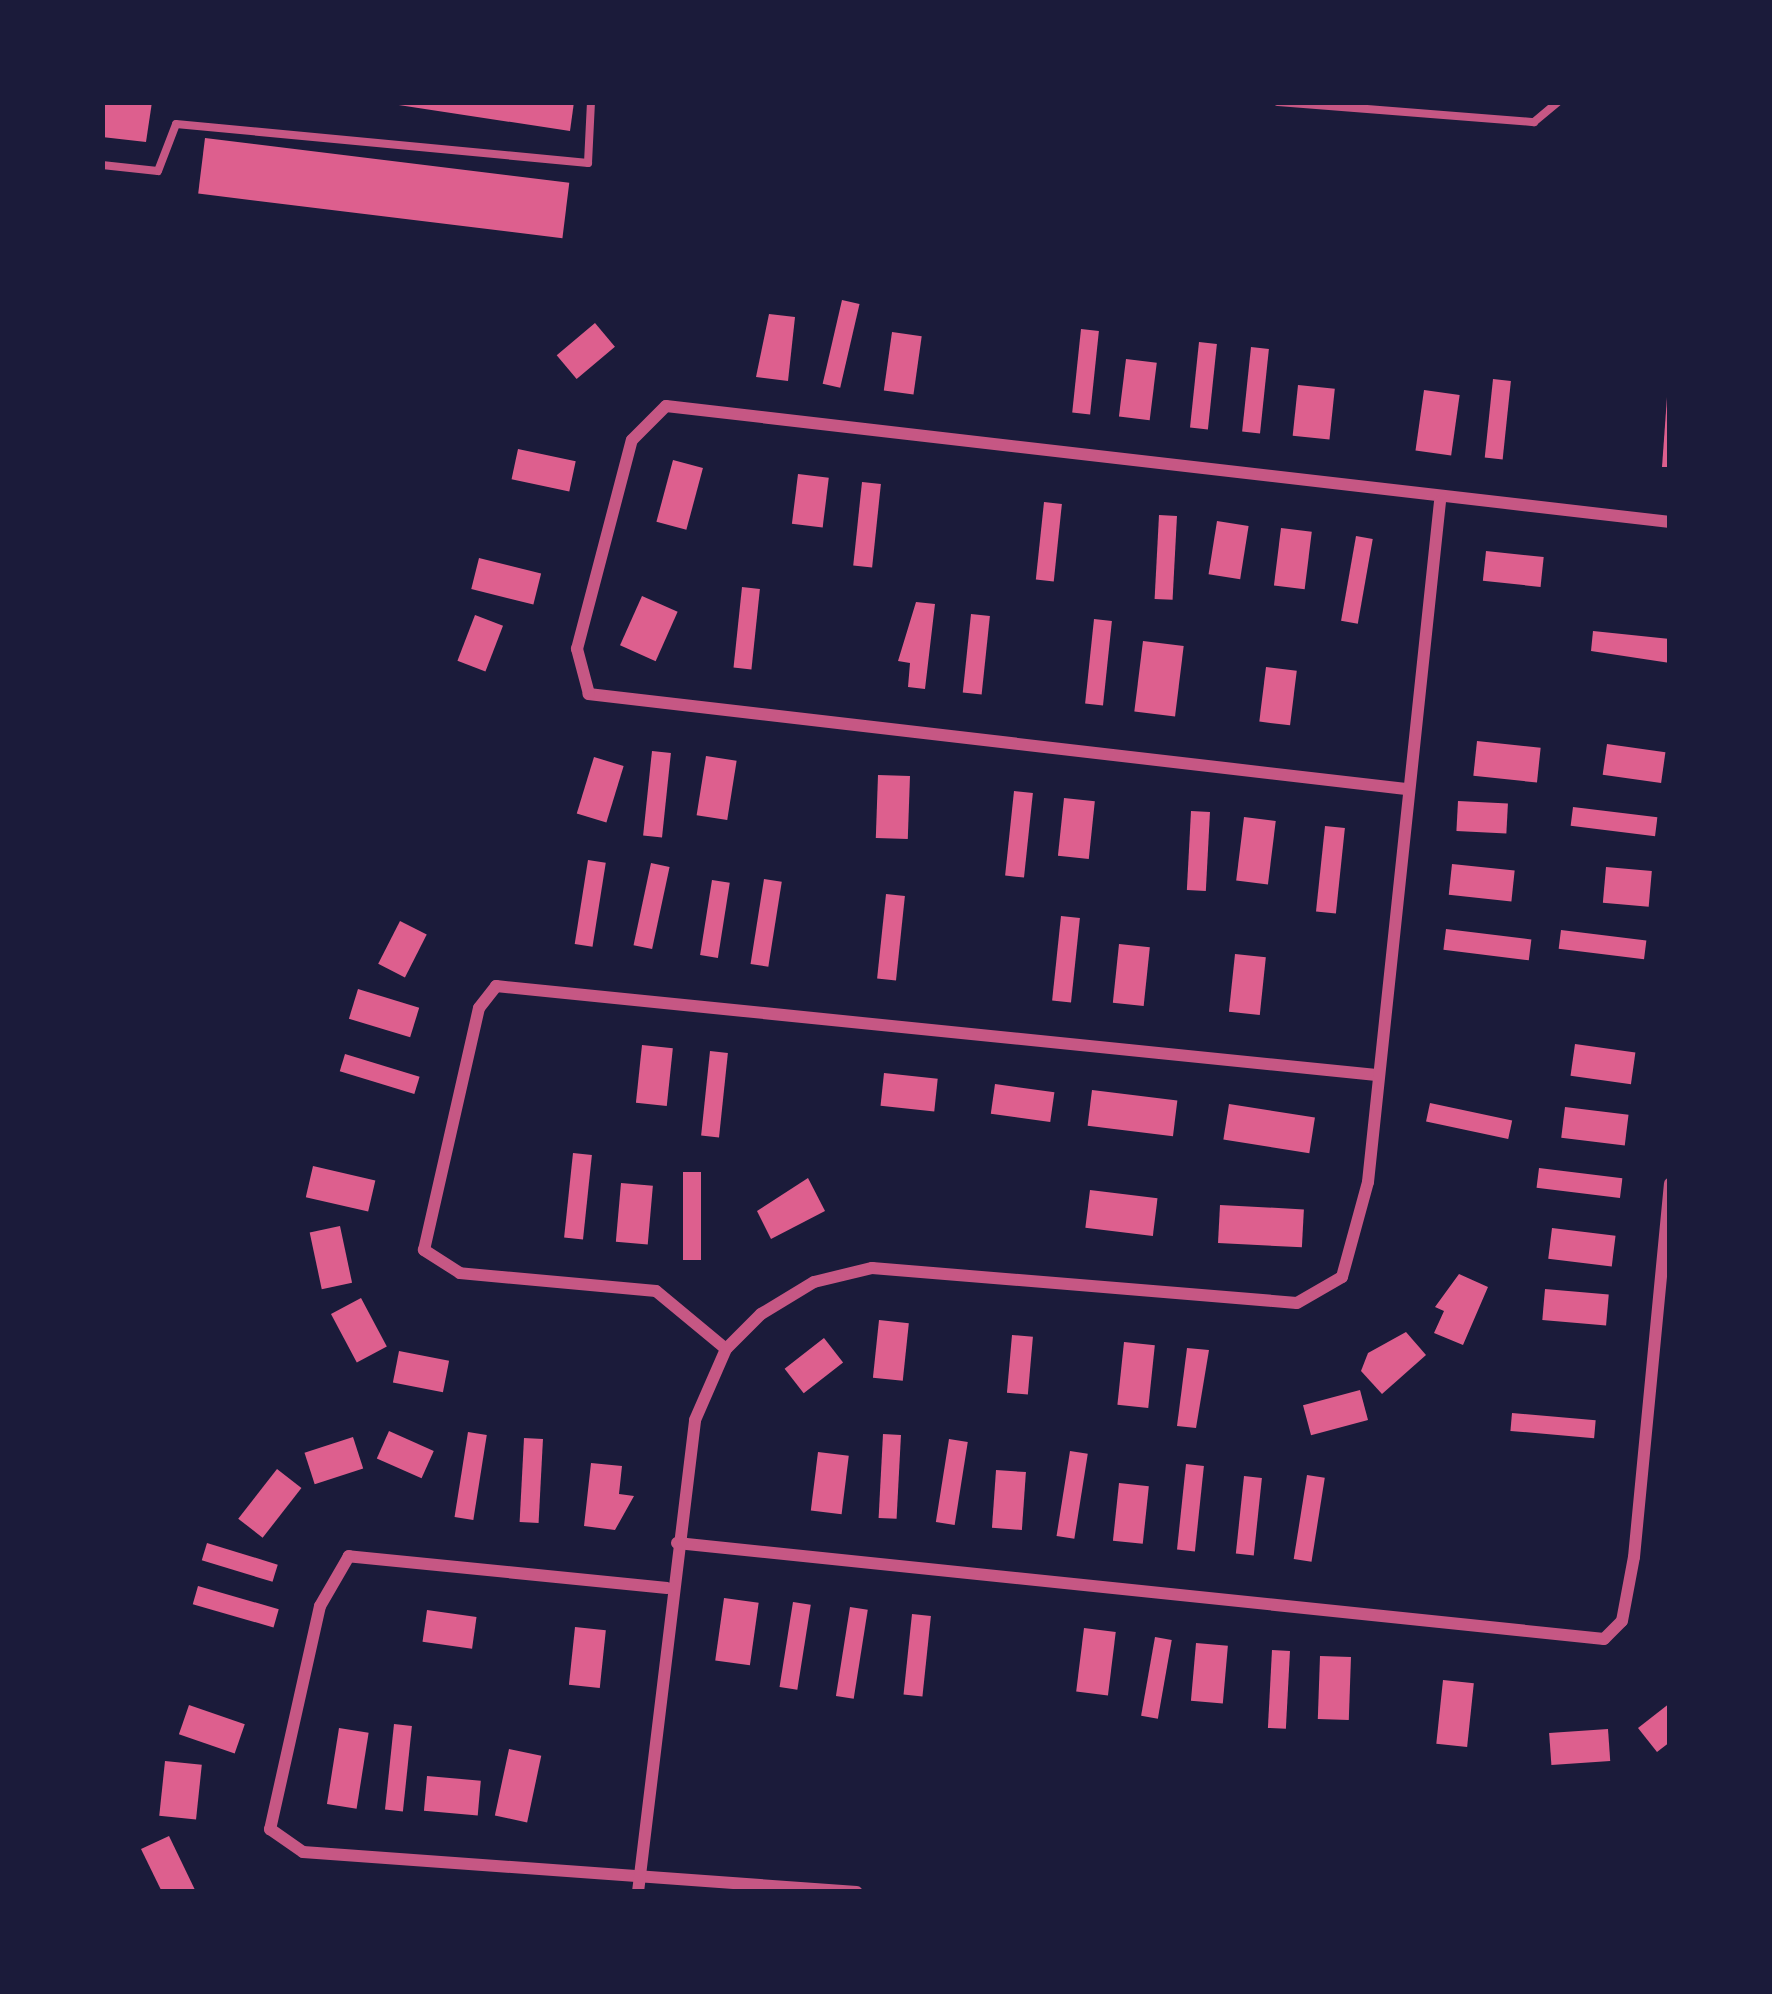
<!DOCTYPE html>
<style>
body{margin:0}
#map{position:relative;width:1772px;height:1994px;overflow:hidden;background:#1b1b3a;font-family:Ubuntu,sans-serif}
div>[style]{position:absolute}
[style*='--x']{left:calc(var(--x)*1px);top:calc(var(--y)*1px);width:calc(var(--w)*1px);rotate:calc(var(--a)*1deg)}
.building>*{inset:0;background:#dd5f8e;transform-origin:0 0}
.service>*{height:8px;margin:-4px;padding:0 4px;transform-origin:4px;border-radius:4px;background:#c65784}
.minor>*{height:12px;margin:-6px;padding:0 6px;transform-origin:6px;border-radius:6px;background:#c65784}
span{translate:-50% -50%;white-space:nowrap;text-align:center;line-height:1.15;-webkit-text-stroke:12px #1b1b3a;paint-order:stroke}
.frame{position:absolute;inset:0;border:105px solid #1b1b3a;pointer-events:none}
</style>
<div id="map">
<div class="building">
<div style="clip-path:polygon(102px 102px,152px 102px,146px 142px,102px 137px)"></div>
<div style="clip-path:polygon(379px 102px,574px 102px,570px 131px)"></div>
<div style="left:205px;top:138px;width:367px;height:56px;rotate:7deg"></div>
<div style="left:842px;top:300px;width:18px;height:86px;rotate:13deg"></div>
<div style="clip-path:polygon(769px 314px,795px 317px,788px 381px,756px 377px)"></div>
<div style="left:595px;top:323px;width:31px;height:50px;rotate:50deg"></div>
<div style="left:1081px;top:329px;width:18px;height:84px;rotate:6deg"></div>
<div style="left:892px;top:332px;width:30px;height:59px;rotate:8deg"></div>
<div style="left:1199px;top:342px;width:18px;height:86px;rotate:6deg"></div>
<div style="left:1251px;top:347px;width:18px;height:85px;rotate:6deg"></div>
<div style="left:1126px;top:359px;width:31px;height:58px;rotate:7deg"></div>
<div style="left:1493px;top:379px;width:18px;height:79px;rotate:6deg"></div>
<div style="left:1298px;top:385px;width:37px;height:51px;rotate:6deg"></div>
<div style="left:1424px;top:390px;width:36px;height:61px;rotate:8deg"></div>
<div style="clip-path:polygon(1667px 397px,1670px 397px,1670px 467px,1662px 467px)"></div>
<div style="left:518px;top:449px;width:59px;height:31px;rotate:12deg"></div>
<div style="left:673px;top:460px;width:31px;height:64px;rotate:15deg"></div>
<div style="left:798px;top:474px;width:31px;height:50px;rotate:7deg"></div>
<div style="left:862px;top:482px;width:19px;height:84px;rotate:6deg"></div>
<div style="left:1044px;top:502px;width:18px;height:78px;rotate:6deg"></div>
<div style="left:1159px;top:515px;width:18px;height:84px;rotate:3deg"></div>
<div style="left:1217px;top:521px;width:32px;height:54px;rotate:9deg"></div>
<div style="left:1281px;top:528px;width:31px;height:58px;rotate:7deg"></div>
<div style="left:1356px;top:536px;width:17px;height:86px;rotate:10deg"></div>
<div style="left:1486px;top:551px;width:58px;height:30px;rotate:6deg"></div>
<div style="left:479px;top:558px;width:64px;height:32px;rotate:14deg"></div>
<div style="left:742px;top:587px;width:18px;height:81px;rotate:6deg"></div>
<div style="left:642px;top:596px;width:39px;height:54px;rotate:24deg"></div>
<div style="clip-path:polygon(916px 602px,935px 604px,925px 689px,908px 687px,910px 663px,898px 661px)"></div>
<div style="left:971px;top:614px;width:19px;height:79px;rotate:6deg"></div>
<div style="left:475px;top:615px;width:30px;height:49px;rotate:21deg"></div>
<div style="left:1094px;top:619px;width:18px;height:85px;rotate:6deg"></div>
<div style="clip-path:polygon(1593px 631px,1670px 639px,1670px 663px,1591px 651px)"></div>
<div style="left:1143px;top:641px;width:41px;height:71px;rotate:7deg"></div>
<div style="left:1266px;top:667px;width:31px;height:55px;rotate:7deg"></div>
<div style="left:1477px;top:741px;width:64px;height:35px;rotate:6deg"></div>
<div style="left:1607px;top:744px;width:59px;height:31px;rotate:8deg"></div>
<div style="left:652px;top:751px;width:19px;height:85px;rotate:6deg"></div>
<div style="left:706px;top:756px;width:31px;height:60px;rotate:9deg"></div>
<div style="left:594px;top:757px;width:31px;height:59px;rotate:17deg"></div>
<div style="left:878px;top:775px;width:32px;height:63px;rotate:2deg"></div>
<div style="left:1014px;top:791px;width:19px;height:85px;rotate:6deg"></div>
<div style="left:1064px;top:798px;width:31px;height:58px;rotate:6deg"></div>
<div style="left:1458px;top:801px;width:50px;height:30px;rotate:3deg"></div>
<div style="left:1573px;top:807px;width:85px;height:19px;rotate:7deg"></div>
<div style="left:1191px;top:811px;width:19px;height:79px;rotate:3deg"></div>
<div style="left:1244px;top:817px;width:32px;height:64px;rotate:7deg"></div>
<div style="left:1325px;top:826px;width:20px;height:86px;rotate:6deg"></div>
<div style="left:588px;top:860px;width:18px;height:85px;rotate:9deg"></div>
<div style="left:651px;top:863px;width:19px;height:84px;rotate:12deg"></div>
<div style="left:1452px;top:864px;width:63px;height:31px;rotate:6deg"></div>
<div style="left:1606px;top:867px;width:46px;height:36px;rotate:5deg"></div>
<div style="left:764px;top:879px;width:18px;height:86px;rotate:9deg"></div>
<div style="left:712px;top:880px;width:18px;height:76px;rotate:9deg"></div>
<div style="left:886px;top:894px;width:19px;height:85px;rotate:6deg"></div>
<div style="left:1061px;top:916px;width:19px;height:85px;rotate:6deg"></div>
<div style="left:400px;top:921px;width:30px;height:48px;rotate:27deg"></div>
<div style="left:1446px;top:929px;width:86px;height:21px;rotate:7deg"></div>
<div style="left:1561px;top:930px;width:86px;height:19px;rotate:7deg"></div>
<div style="left:1119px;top:944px;width:31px;height:59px;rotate:6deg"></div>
<div style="left:1235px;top:954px;width:31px;height:58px;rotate:6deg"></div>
<div style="left:358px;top:989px;width:64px;height:31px;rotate:17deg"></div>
<div style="left:1575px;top:1044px;width:61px;height:32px;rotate:8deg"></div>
<div style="left:642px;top:1045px;width:31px;height:58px;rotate:6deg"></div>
<div style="left:710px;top:1051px;width:18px;height:85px;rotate:6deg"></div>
<div style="left:345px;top:1054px;width:78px;height:18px;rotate:17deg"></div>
<div style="left:884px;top:1073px;width:54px;height:33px;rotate:6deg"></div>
<div style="left:995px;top:1084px;width:60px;height:30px;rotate:8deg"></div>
<div style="left:1092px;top:1090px;width:86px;height:36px;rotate:7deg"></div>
<div style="left:1430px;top:1103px;width:84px;height:19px;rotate:12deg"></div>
<div style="left:1229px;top:1104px;width:87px;height:36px;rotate:9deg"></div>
<div style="left:1565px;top:1107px;width:64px;height:31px;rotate:7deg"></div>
<div style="left:573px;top:1153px;width:19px;height:85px;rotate:6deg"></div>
<div style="left:313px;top:1166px;width:64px;height:32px;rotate:13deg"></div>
<div style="left:1539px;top:1168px;width:84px;height:20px;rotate:7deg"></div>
<div style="left:683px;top:1172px;width:18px;height:88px"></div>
<div style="clip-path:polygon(808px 1178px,825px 1211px,771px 1239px,757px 1211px)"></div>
<div style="left:621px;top:1183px;width:32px;height:59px;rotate:5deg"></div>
<div style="left:1090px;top:1190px;width:68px;height:38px;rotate:7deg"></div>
<div style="left:1220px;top:1205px;width:84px;height:38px;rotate:3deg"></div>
<div style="left:340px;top:1226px;width:58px;height:31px;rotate:78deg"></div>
<div style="left:1552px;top:1228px;width:64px;height:31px;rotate:7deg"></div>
<div style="clip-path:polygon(1459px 1274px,1488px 1287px,1463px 1345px,1434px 1333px,1444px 1311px,1435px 1307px)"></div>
<div style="left:1545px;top:1289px;width:64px;height:31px;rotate:5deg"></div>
<div style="left:361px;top:1298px;width:55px;height:34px;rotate:62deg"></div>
<div style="left:879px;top:1320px;width:30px;height:58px;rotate:6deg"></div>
<div style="clip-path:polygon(1406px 1332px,1426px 1355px,1382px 1394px,1361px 1371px,1368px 1353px)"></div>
<div style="left:1012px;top:1335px;width:21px;height:58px;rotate:5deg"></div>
<div style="left:824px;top:1338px;width:31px;height:50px;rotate:52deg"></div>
<div style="left:1124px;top:1342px;width:31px;height:63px;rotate:6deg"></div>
<div style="clip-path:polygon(1187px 1348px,1209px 1350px,1196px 1428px,1177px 1426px)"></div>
<div style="left:399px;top:1351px;width:51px;height:32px;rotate:11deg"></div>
<div style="left:1360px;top:1390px;width:31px;height:59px;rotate:75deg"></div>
<div style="left:1512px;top:1413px;width:84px;height:18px;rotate:5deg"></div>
<div style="left:389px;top:1431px;width:49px;height:30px;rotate:24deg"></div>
<div style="left:468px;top:1432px;width:19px;height:86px;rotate:9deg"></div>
<div style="left:883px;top:1434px;width:18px;height:84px;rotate:3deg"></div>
<div style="left:353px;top:1437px;width:33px;height:51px;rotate:72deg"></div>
<div style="left:524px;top:1438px;width:19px;height:84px;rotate:3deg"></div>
<div style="left:949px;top:1439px;width:19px;height:84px;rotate:9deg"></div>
<div style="left:1070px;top:1451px;width:18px;height:86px;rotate:9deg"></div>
<div style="left:818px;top:1452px;width:31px;height:59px;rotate:7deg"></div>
<div style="clip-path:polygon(591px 1463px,622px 1466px,619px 1494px,634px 1496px,615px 1530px,584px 1526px)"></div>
<div style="left:1186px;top:1464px;width:18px;height:86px;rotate:6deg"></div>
<div style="left:277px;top:1469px;width:31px;height:63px;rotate:38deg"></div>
<div style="left:996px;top:1470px;width:30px;height:58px;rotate:4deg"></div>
<div style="left:1307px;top:1475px;width:18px;height:85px;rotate:9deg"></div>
<div style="left:1244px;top:1476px;width:18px;height:78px;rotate:6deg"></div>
<div style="left:1119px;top:1483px;width:30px;height:58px;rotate:6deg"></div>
<div style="left:207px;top:1543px;width:74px;height:18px;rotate:17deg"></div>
<div style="left:198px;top:1586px;width:84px;height:19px;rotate:16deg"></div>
<div style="left:724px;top:1598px;width:35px;height:63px;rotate:8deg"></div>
<div style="left:793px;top:1602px;width:18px;height:86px;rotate:9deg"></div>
<div style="left:850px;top:1607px;width:18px;height:90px;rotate:9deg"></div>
<div style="left:427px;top:1610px;width:50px;height:32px;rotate:8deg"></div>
<div style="left:912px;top:1614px;width:19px;height:81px;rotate:6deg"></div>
<div style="left:575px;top:1627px;width:31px;height:58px;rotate:6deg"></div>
<div style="left:1084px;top:1628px;width:32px;height:64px;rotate:7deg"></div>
<div style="left:1155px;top:1637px;width:17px;height:80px;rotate:10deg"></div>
<div style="left:1196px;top:1643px;width:32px;height:58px;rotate:5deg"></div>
<div style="left:1272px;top:1650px;width:18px;height:78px;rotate:3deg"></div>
<div style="left:1320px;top:1656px;width:31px;height:63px;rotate:2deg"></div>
<div style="left:1443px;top:1680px;width:31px;height:64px;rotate:6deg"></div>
<div style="clip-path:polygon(1670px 1703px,1670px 1742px,1657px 1752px,1638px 1728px)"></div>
<div style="left:189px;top:1705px;width:59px;height:31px;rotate:19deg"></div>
<div style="left:394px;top:1724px;width:18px;height:86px;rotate:6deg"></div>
<div style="left:339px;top:1728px;width:30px;height:77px;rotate:9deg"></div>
<div style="left:1608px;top:1729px;width:32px;height:59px;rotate:86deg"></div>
<div style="left:509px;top:1749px;width:33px;height:68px;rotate:12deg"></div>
<div style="left:165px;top:1761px;width:37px;height:55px;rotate:6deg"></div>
<div style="left:427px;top:1776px;width:54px;height:35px;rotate:5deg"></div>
<div style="clip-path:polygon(169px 1836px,196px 1892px,162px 1892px,141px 1849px)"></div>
</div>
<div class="service">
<div style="--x:1278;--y:102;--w:257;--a:4.5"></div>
<div style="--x:1534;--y:122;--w:31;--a:-40"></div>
<div style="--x:102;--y:165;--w:56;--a:6.1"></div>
<div style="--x:158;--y:171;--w:50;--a:-69"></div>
<div style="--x:176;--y:124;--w:414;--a:5.4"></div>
<div style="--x:588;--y:163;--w:61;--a:-87.2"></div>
</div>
<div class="minor">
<div style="--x:1406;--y:789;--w:823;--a:-173.37"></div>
<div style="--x:589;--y:694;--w:47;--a:-104.9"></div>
<div style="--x:577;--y:649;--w:216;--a:-75.3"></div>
<div style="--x:632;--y:440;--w:48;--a:-45"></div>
<div style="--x:666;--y:406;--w:1011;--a:6.59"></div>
<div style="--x:726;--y:1349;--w:91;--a:-140.4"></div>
<div style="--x:656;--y:1291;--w:197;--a:-174.8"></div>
<div style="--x:460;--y:1273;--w:43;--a:-147.4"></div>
<div style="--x:424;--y:1250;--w:248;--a:-77.2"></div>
<div style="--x:479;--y:1008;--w:28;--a:-52"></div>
<div style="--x:496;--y:986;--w:885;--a:5.77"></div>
<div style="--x:677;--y:1543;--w:932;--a:5.91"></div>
<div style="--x:1604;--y:1639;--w:25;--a:-45"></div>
<div style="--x:1622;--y:1621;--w:65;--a:-79.4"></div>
<div style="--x:1634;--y:1557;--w:375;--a:-84.5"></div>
<div style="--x:667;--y:1588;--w:320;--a:-174.3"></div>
<div style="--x:349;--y:1556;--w:58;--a:120.1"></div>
<div style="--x:320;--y:1606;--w:229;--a:102.6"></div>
<div style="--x:270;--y:1829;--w:40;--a:34.9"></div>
<div style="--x:303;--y:1852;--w:555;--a:4.13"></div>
<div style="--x:638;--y:1892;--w:475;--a:-83.1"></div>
<div style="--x:695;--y:1420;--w:77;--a:-66.4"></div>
<div style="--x:726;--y:1349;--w:49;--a:-45"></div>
<div style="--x:761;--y:1314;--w:62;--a:-31.1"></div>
<div style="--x:814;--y:1282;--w:60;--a:-13.6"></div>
<div style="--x:872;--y:1268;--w:426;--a:4.7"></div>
<div style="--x:1297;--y:1303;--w:52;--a:-30"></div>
<div style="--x:1342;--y:1277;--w:98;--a:-74.7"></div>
<div style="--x:1368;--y:1182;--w:684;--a:-83.96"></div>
</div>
<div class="frame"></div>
</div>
